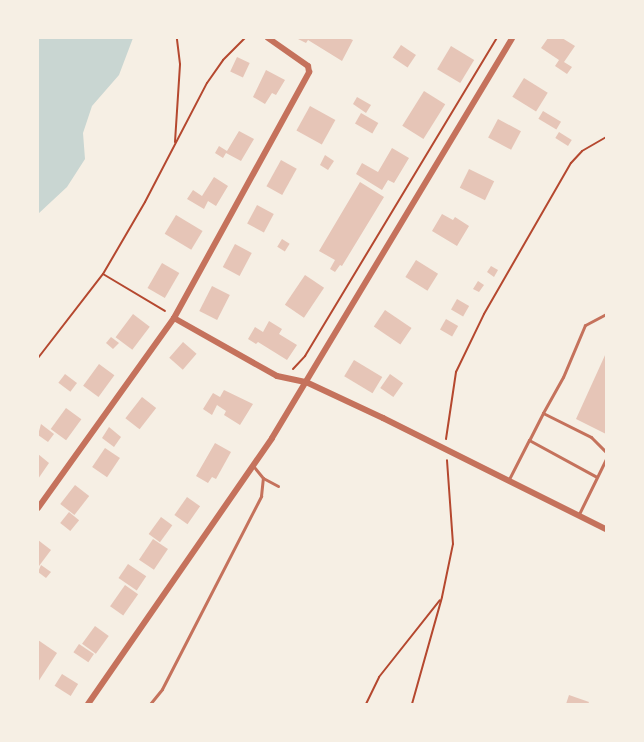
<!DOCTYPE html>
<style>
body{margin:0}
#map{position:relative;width:644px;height:742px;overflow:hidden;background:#f6efe4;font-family:"Golos Text",sans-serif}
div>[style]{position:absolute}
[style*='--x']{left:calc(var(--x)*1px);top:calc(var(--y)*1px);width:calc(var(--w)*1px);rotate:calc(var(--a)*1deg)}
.water>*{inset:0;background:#c9d6d2}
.building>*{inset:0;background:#e6c5b7;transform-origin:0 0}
.path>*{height:2px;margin:-1px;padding:0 1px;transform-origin:1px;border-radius:1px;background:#b5482f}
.service>*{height:3px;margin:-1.5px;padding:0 1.5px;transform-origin:1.5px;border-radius:1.5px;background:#c5725c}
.minor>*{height:6px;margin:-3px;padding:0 3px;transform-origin:3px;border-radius:3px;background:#c5725c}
span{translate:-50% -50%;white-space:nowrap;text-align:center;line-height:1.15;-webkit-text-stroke:4.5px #f6efe4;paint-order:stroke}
.frame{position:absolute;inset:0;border:39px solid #f6efe4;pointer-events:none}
</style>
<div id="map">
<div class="water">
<div style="clip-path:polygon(38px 38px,133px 38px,119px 75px,92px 106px,83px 133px,85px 159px,67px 187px,38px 214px)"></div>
</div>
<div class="building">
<div style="clip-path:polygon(296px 38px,348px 38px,353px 40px,342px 61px,308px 40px,306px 43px)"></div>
<div style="clip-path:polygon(548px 38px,562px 38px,575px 46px,564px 62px,572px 67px,567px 74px,555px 66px,559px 60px,541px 48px)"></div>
<div style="left:401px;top:45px;width:18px;height:15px;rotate:34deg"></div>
<div style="left:451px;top:46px;width:27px;height:27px;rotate:31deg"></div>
<div style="left:237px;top:57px;width:14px;height:16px;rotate:25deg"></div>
<div style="clip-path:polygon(266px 70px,285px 80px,276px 95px,272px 93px,265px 104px,253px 97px)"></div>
<div style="left:524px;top:78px;width:28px;height:22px;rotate:32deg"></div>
<div style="left:424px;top:91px;width:25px;height:41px;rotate:32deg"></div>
<div style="clip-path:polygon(357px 97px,371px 105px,366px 113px,353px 104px)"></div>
<div style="left:310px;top:106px;width:29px;height:28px;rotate:29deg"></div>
<div style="left:543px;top:111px;width:21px;height:9px;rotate:31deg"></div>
<div style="left:361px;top:113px;width:20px;height:12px;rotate:30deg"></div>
<div style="left:498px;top:119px;width:26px;height:21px;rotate:28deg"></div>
<div style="clip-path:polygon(239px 131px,254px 139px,241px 161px,226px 153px,223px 158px,215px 153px,219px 146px,227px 151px)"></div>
<div style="left:559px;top:132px;width:15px;height:7px;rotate:32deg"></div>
<div style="clip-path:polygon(392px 148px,409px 158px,394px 183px,388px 180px,382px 190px,356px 174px,362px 163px,378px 172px)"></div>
<div style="clip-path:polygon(325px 155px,334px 161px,328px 170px,320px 165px)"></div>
<div style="left:281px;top:160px;width:18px;height:30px;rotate:29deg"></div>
<div style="left:469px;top:169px;width:28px;height:21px;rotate:26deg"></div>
<div style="clip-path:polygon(214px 177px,228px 186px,216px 206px,208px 201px,204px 209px,187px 199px,193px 190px,202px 196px)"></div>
<div style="clip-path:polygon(360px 182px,384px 197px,342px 266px,340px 265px,335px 272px,330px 269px,335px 260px,319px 251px)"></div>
<div style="left:257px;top:205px;width:19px;height:21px;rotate:28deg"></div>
<div style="clip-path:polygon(442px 214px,453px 220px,455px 217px,469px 226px,457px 246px,432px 231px)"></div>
<div style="left:176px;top:215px;width:31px;height:22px;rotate:31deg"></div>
<div style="left:282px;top:239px;width:9px;height:9px;rotate:32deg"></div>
<div style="left:235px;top:244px;width:19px;height:26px;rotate:28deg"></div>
<div style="left:416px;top:260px;width:26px;height:20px;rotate:32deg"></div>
<div style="left:162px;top:263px;width:20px;height:29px;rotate:30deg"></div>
<div style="clip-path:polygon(491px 266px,498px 270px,494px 277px,487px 272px)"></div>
<div style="left:305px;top:275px;width:23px;height:36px;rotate:34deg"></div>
<div style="clip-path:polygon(478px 281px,484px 285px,479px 292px,473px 289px)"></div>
<div style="left:212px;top:286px;width:20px;height:28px;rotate:27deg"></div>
<div style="left:457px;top:299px;width:14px;height:12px;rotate:30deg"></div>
<div style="left:385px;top:310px;width:32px;height:20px;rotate:34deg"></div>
<div style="left:133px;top:314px;width:21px;height:29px;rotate:37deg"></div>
<div style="left:446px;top:319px;width:14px;height:12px;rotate:30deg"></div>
<div style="clip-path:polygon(269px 321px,282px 329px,279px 334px,297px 345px,287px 360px,258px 342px,256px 344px,248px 339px,255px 327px,263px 332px)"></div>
<div style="clip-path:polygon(111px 337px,119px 343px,113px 349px,106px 343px)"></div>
<div style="left:183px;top:342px;width:18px;height:21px;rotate:41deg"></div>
<div style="clip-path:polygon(606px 353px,606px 434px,576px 419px)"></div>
<div style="left:354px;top:360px;width:33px;height:19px;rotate:31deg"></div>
<div style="left:99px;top:364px;width:19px;height:27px;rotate:36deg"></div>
<div style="left:65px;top:374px;width:15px;height:11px;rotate:37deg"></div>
<div style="left:390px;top:374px;width:16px;height:17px;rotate:35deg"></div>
<div style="clip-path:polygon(224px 390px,253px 404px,240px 425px,224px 415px,226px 411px,217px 405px,212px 415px,203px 409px,213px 393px,220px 397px)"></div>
<div style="left:142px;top:397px;width:18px;height:27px;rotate:38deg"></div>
<div style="left:66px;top:408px;width:19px;height:26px;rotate:36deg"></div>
<div style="clip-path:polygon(41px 424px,54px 434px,48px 442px,38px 435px)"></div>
<div style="clip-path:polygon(109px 427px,121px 437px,114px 447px,102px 438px)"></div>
<div style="clip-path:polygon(215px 443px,231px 452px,216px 479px,212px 477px,208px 483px,196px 476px)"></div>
<div style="left:105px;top:448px;width:18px;height:23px;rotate:34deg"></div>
<div style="clip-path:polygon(38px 454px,49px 463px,38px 479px)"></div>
<div style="left:75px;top:485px;width:18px;height:24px;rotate:38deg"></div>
<div style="left:187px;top:497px;width:16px;height:22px;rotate:35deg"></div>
<div style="left:69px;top:512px;width:13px;height:14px;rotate:39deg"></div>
<div style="left:161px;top:517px;width:14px;height:21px;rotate:36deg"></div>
<div style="left:153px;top:539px;width:18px;height:25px;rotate:34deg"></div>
<div style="clip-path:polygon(38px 540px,51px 550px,39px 566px,38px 565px)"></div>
<div style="left:128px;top:564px;width:22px;height:17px;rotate:34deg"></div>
<div style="clip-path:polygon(41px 565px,51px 572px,46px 578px,38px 572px)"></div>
<div style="left:125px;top:585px;width:16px;height:26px;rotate:35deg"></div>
<div style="left:95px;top:626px;width:17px;height:22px;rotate:36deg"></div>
<div style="clip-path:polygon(38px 640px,57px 653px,38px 682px)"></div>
<div style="left:79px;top:644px;width:18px;height:10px;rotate:34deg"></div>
<div style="left:62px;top:674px;width:19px;height:14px;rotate:32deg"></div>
<div style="clip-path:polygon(569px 695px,589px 702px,588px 704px,566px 704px)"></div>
</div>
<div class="path">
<div style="--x:175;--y:142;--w:78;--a:-86.3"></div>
<div style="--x:180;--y:64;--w:26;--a:-97"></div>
<div style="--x:103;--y:274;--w:72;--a:30.8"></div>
<div style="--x:38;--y:358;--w:106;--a:-52.3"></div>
<div style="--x:103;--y:274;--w:83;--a:-59.7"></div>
<div style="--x:145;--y:202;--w:134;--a:-62.5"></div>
<div style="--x:207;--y:83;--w:28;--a:-55"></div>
<div style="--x:223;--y:60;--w:31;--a:-45"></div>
<div style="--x:293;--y:369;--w:18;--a:-47"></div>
<div style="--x:305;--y:356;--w:371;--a:-58.9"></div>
<div style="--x:446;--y:439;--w:68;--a:-81.5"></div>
<div style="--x:456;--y:372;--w:64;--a:-64.2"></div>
<div style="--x:484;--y:314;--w:174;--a:-60.1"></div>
<div style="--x:571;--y:163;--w:16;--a:-47"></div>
<div style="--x:582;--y:151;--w:28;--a:-30"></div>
<div style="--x:366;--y:704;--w:30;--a:-64"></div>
<div style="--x:379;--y:677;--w:98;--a:-51.6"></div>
<div style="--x:412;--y:704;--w:111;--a:-74.3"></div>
<div style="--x:442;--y:597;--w:54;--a:-78.3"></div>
<div style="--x:453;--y:544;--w:84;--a:-94.1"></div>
</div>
<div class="service">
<div style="--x:606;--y:314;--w:24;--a:152"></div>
<div style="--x:585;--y:325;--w:56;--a:112.9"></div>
<div style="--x:563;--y:377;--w:41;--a:119.1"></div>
<div style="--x:543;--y:413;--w:54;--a:26.6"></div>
<div style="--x:591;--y:437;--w:21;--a:45"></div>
<div style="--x:543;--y:413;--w:30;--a:117"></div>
<div style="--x:529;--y:440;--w:77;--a:28.6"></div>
<div style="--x:263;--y:478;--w:17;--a:28"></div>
<div style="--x:508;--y:481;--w:46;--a:-62.9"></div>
<div style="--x:579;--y:514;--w:61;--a:-63.9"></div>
<div style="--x:150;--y:704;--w:19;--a:-51"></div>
<div style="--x:162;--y:689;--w:217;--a:-62.8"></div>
<div style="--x:261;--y:496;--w:18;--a:-84"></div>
<div style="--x:263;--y:478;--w:14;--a:-129"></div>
</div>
<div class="minor">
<div style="--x:174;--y:318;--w:118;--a:29.4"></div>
<div style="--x:277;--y:376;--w:30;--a:12"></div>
<div style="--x:306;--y:382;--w:85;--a:25.1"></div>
<div style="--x:383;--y:418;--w:249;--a:26.5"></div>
<div style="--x:38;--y:508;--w:234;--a:-54.4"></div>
<div style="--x:174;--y:318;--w:281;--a:-61.2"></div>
<div style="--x:309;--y:72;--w:6;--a:-99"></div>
<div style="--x:308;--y:66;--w:49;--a:-145"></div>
<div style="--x:88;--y:704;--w:323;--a:-55.3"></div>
<div style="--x:272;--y:438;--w:466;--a:-59"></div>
</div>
<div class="frame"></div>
</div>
